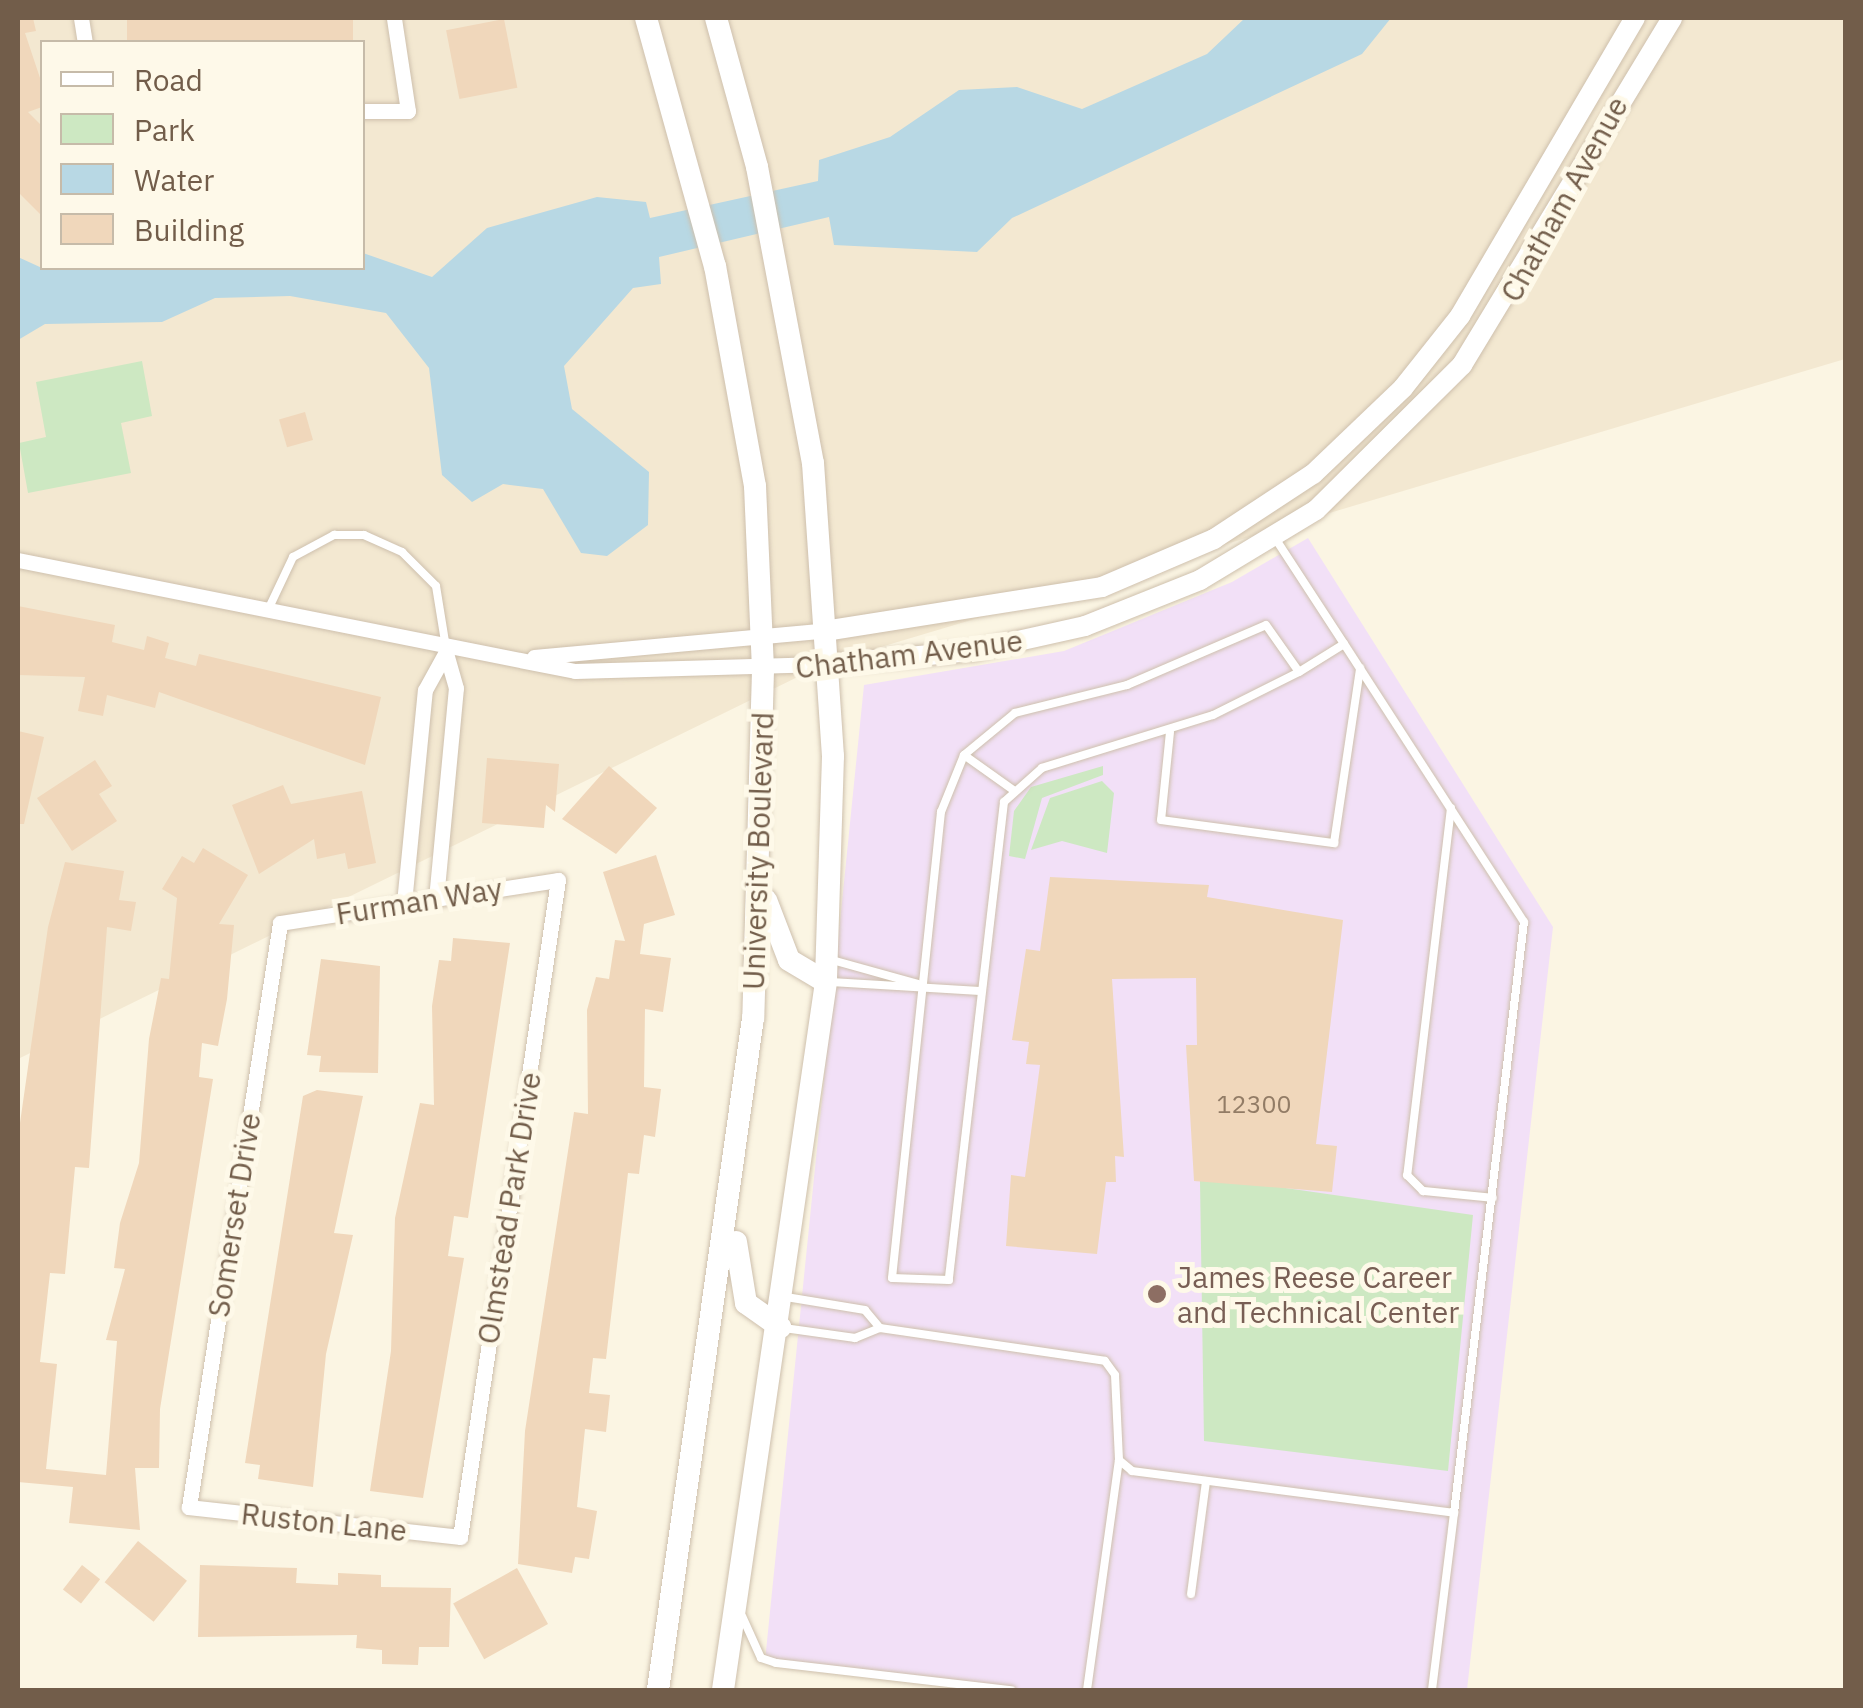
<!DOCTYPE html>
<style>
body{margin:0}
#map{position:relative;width:1863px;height:1708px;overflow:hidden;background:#fbf5e3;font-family:"IBM Plex Sans",sans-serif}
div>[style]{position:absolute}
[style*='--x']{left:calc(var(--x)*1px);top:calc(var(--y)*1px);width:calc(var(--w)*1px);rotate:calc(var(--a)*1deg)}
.residential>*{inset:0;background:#f3e8d1}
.education>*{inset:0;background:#f2e0f7}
.green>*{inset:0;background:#cde8c2}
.water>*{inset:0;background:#b8d8e4}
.building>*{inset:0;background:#f0d7bb;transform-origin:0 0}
.roads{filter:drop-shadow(0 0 2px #cec0ad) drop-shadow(0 0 2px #cec0ad)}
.service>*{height:8px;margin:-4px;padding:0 4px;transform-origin:4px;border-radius:4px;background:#fff}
.minor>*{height:15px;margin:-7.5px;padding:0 7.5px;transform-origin:7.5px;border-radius:7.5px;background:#fff}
.tertiary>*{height:20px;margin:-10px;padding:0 10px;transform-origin:10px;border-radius:10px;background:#fff}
.secondary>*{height:22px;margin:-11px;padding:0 11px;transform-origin:11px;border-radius:11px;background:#fff}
.dots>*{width:28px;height:28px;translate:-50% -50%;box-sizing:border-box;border:5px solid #fef9e9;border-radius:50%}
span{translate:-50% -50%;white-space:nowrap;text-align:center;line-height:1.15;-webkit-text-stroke:10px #fef9e9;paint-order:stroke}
.number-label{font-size:25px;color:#927c66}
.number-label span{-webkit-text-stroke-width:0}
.street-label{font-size:30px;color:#725d4a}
.education-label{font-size:30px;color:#785e54}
.left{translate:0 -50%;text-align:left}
.frame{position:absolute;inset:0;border:20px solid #725d4a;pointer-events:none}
.legend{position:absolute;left:40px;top:40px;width:325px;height:230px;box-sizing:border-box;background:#fef9e9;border:2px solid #c6bba9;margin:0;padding:12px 18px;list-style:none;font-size:30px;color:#725d4a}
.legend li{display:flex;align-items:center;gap:20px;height:50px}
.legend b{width:50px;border:2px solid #c6bba9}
</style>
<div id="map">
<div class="residential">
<div style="clip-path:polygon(evenodd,18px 18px,1845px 18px,1845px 359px,824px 664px,18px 1059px,18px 18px,42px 42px,362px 42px,362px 268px,42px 268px,42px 42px)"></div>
</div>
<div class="education">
<div style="clip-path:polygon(1308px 538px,1553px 927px,1467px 1690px,997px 1690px,765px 1661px,864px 685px,1064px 651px,1232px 582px)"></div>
</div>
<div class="green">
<div style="clip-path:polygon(142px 361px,152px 416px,121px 423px,131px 473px,28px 493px,19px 443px,46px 437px,36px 382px)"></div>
<div style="clip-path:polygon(1103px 766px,1103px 775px,1042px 798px,1025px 859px,1009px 856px,1014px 811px,1031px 787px)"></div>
<div style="clip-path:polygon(1102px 781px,1114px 793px,1107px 853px,1062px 841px,1031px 850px,1050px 798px)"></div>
<div style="clip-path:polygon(1224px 1179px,1473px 1215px,1448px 1471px,1204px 1441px,1200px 1181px)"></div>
</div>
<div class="water">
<div style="clip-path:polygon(1245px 18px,1391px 18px,1362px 54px,1012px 218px,977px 252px,834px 245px,829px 217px,659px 257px,661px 284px,633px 288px,564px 366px,572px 409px,649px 472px,648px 525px,607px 556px,581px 553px,543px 489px,503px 484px,472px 502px,442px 475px,429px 368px,386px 313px,290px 296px,215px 298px,162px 322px,45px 324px,18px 340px,18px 257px,42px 268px,362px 268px,363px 253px,432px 277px,487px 228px,597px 197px,646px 202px,650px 218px,818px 181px,819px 160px,890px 137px,959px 90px,1017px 87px,1082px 109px,1207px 54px)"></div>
</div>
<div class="building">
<div style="clip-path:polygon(18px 18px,33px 18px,36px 31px,25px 33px,42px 84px,42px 107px,28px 112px,42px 126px,42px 216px,18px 192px)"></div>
<div style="left:127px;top:18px;width:226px;height:24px"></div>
<div style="left:504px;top:19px;width:70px;height:59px;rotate:79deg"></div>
<div style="left:305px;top:412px;width:29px;height:27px;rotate:74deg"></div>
<div style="clip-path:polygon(18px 606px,115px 625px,112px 642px,144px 650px,147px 636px,169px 643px,165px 658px,196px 666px,199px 654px,381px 697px,365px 765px,159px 692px,155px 708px,107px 695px,103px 716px,78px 711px,85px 677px,18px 675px)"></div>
<div style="clip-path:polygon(18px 731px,44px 737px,24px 824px,18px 824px)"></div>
<div style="clip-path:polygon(487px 758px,559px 764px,555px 812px,546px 805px,544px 828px,482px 823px)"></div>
<div style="clip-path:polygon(95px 760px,112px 786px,99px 794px,117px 821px,72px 851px,37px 798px)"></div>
<div style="clip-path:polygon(609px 766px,657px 808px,616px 854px,562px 819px)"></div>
<div style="clip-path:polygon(283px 785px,291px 804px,362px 791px,376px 863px,348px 869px,345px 853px,317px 859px,314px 839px,259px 874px,232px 805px)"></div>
<div style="clip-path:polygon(203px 848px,248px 875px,219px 924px,234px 925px,227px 999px,218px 1046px,202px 1043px,199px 1077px,213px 1079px,160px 1409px,159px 1468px,135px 1468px,140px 1530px,69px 1523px,73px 1487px,18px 1482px,18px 1137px,48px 927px,65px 862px,124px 871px,119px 900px,136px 902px,131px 931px,107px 927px,89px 1168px,75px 1167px,65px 1274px,50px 1273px,40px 1362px,57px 1364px,46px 1469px,106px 1475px,117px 1341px,106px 1340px,125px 1269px,114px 1268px,120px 1223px,139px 1163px,149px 1039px,161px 978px,169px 979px,177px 898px,162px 889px,182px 856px,194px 863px)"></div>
<div style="clip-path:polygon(656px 855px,675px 915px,644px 924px,640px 954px,671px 958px,663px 1012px,645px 1009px,644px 1087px,661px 1089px,655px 1137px,644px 1135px,639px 1174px,628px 1173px,606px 1359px,593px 1358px,589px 1393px,610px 1395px,606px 1432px,585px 1429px,577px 1507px,597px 1511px,589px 1559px,575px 1557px,572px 1573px,518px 1564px,525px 1431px,574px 1112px,588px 1114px,587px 1010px,596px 977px,609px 979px,615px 940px,625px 941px,603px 872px)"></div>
<div style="clip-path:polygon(1050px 877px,1209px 885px,1207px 897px,1343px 920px,1316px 1144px,1337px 1146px,1332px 1192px,1194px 1181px,1186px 1045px,1197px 1045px,1196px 978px,1112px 979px,1124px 1157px,1115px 1156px,1116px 1182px,1106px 1182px,1097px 1254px,1006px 1246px,1011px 1175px,1025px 1177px,1040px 1065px,1026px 1064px,1029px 1042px,1012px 1040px,1026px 949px,1040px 951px)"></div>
<div style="clip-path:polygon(453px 938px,510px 943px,468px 1218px,454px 1216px,448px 1256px,464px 1258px,423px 1498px,370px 1491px,391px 1351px,395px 1218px,420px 1103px,434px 1105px,432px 1006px,439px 960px,451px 961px)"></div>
<div style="clip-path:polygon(321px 959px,380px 966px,378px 1073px,319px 1072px,321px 1056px,307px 1055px)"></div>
<div style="clip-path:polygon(317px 1090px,363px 1096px,334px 1233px,353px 1235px,326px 1354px,313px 1487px,258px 1479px,260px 1465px,245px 1463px,303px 1096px)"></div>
<div style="left:138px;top:1541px;width:63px;height:53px;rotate:39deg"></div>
<div style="left:82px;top:1565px;width:23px;height:31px;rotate:38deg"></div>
<div style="clip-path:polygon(200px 1565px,297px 1568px,296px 1583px,338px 1585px,338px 1573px,381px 1575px,381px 1587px,451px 1588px,449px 1647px,419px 1647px,418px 1665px,382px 1664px,382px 1650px,356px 1648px,357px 1635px,198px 1637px)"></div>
<div style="left:517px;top:1568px;width:64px;height:73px;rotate:61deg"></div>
</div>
<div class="roads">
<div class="service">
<div style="--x:1275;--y:538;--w:126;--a:56.9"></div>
<div style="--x:1344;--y:644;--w:53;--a:148.1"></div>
<div style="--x:1299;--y:672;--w:96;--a:153.4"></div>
<div style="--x:1213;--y:715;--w:179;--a:162.8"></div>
<div style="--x:1042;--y:768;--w:51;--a:138.2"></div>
<div style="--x:1004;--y:802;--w:481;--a:96.6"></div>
<div style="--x:949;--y:1280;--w:57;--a:-178"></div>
<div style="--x:892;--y:1278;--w:469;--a:-84"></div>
<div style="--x:941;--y:812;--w:61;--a:-68"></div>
<div style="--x:964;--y:755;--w:66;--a:-39.5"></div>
<div style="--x:1015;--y:713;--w:115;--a:-14"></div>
<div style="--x:1127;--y:685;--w:151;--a:-23.3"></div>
<div style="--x:1266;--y:625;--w:57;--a:54.9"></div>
<div style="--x:267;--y:612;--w:61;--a:-64.7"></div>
<div style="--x:293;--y:557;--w:47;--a:-28.2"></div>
<div style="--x:334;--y:535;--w:30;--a:0"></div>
<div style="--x:364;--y:535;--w:42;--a:24.1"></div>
<div style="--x:402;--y:552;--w:48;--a:45"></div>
<div style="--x:436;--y:586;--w:63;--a:80.8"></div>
<div style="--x:1170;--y:732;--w:88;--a:95.8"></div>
<div style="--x:1161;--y:820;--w:175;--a:7.6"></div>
<div style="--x:1334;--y:843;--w:177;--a:-81.5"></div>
<div style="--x:964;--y:755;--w:60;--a:35.5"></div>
<div style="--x:1451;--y:808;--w:370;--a:96.8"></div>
<div style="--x:1407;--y:1175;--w:23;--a:45"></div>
<div style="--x:1423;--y:1191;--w:70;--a:5.7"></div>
<div style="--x:832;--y:960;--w:89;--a:15.6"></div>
<div style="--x:831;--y:982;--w:149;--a:3.5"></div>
<div style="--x:784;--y:1328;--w:72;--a:8"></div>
<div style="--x:855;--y:1338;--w:27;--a:-22"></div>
<div style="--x:880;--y:1328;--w:23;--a:-130"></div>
<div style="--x:865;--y:1310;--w:80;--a:-170.7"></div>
<div style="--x:880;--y:1328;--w:227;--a:8.3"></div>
<div style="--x:1105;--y:1361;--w:17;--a:54"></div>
<div style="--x:1115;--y:1375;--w:85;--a:87.3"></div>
<div style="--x:1119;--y:1460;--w:17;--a:40"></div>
<div style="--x:1132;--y:1471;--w:325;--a:7.4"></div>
<div style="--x:1454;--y:1513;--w:595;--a:-83.25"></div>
<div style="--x:1524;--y:922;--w:331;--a:-122.9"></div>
<div style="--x:1191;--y:1594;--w:114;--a:-82.4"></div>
<div style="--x:742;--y:1616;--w:46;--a:65.7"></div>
<div style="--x:761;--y:1658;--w:16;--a:18"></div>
<div style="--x:776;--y:1663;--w:237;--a:6.6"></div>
<div style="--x:1087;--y:1690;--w:232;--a:-82.1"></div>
<div style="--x:1432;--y:1690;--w:178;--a:-82.9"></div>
</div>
<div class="minor">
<div style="--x:81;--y:18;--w:24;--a:81"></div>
<div style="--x:362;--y:111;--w:46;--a:0"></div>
<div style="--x:408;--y:111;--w:94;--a:-98.6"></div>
<div style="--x:18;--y:560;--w:568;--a:11.27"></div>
<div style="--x:575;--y:671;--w:257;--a:-1.6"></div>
<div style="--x:534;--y:657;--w:297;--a:-5.2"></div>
<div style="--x:558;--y:880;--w:664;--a:98.48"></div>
<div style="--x:460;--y:1537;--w:273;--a:-173.7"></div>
<div style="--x:189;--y:1507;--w:591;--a:-81.14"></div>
<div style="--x:280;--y:923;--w:281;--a:-8.8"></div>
<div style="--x:436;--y:899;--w:212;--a:-84.6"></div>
<div style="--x:456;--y:688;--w:37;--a:-106"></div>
<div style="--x:404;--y:903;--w:214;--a:-84.4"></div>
<div style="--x:425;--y:690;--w:43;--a:-61.1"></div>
</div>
<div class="tertiary">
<div style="--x:831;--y:630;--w:274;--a:-9"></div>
<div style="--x:1102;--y:587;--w:122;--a:-23.2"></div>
<div style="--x:1214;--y:539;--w:118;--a:-33.3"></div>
<div style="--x:1313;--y:474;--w:124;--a:-43.7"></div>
<div style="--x:1403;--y:388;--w:92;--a:-51.6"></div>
<div style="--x:1460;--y:316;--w:346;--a:-59.6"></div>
<div style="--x:832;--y:664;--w:142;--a:-5.3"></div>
<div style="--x:973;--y:651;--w:115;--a:-12.6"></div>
<div style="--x:1085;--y:626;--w:124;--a:-21.8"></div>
<div style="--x:1200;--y:580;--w:135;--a:-31.1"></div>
<div style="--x:1316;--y:510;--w:206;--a:-44.8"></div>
<div style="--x:1462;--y:365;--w:406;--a:-58.8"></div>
</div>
<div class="secondary">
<div style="--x:646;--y:18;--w:257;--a:74.5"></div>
<div style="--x:715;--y:266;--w:224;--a:79.7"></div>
<div style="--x:755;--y:486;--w:184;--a:87.5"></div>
<div style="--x:763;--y:670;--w:348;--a:91.6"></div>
<div style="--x:753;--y:1018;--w:679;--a:98.05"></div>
<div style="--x:716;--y:18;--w:155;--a:74.6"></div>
<div style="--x:757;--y:167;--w:301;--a:79.3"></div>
<div style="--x:813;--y:463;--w:294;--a:86.1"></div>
<div style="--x:833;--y:756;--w:226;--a:91.8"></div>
<div style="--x:826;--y:982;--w:715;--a:98.28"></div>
<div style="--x:766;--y:900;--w:64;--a:69"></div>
<div style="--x:789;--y:960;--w:43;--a:30.7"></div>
<div style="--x:736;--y:1242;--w:62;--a:80.7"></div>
<div style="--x:746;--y:1303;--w:42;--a:35.2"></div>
</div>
</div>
<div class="dots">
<div style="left:1157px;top:1294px;background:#8d6e63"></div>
</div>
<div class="number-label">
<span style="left:1254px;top:1104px">12300</span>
</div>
<div class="street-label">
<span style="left:1564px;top:199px;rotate:-61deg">Chatham Avenue</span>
<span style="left:909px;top:654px;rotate:-7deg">Chatham Avenue</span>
<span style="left:758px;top:851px;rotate:-88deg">University Boulevard</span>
<span style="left:419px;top:901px;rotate:-9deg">Furman Way</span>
<span style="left:509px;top:1208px;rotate:-81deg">Olmstead Park Drive</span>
<span style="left:234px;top:1215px;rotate:-81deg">Somerset Drive</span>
<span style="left:324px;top:1522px;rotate:6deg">Ruston Lane</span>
</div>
<div class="education-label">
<span class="left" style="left:1177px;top:1294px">James Reese Career<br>and Technical Center</span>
</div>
<div class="frame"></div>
<ul class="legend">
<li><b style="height:12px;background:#fff"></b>Road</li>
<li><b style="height:28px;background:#cde8c2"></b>Park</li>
<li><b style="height:28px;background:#b8d8e4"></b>Water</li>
<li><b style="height:28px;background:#f0d7bb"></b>Building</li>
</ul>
</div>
